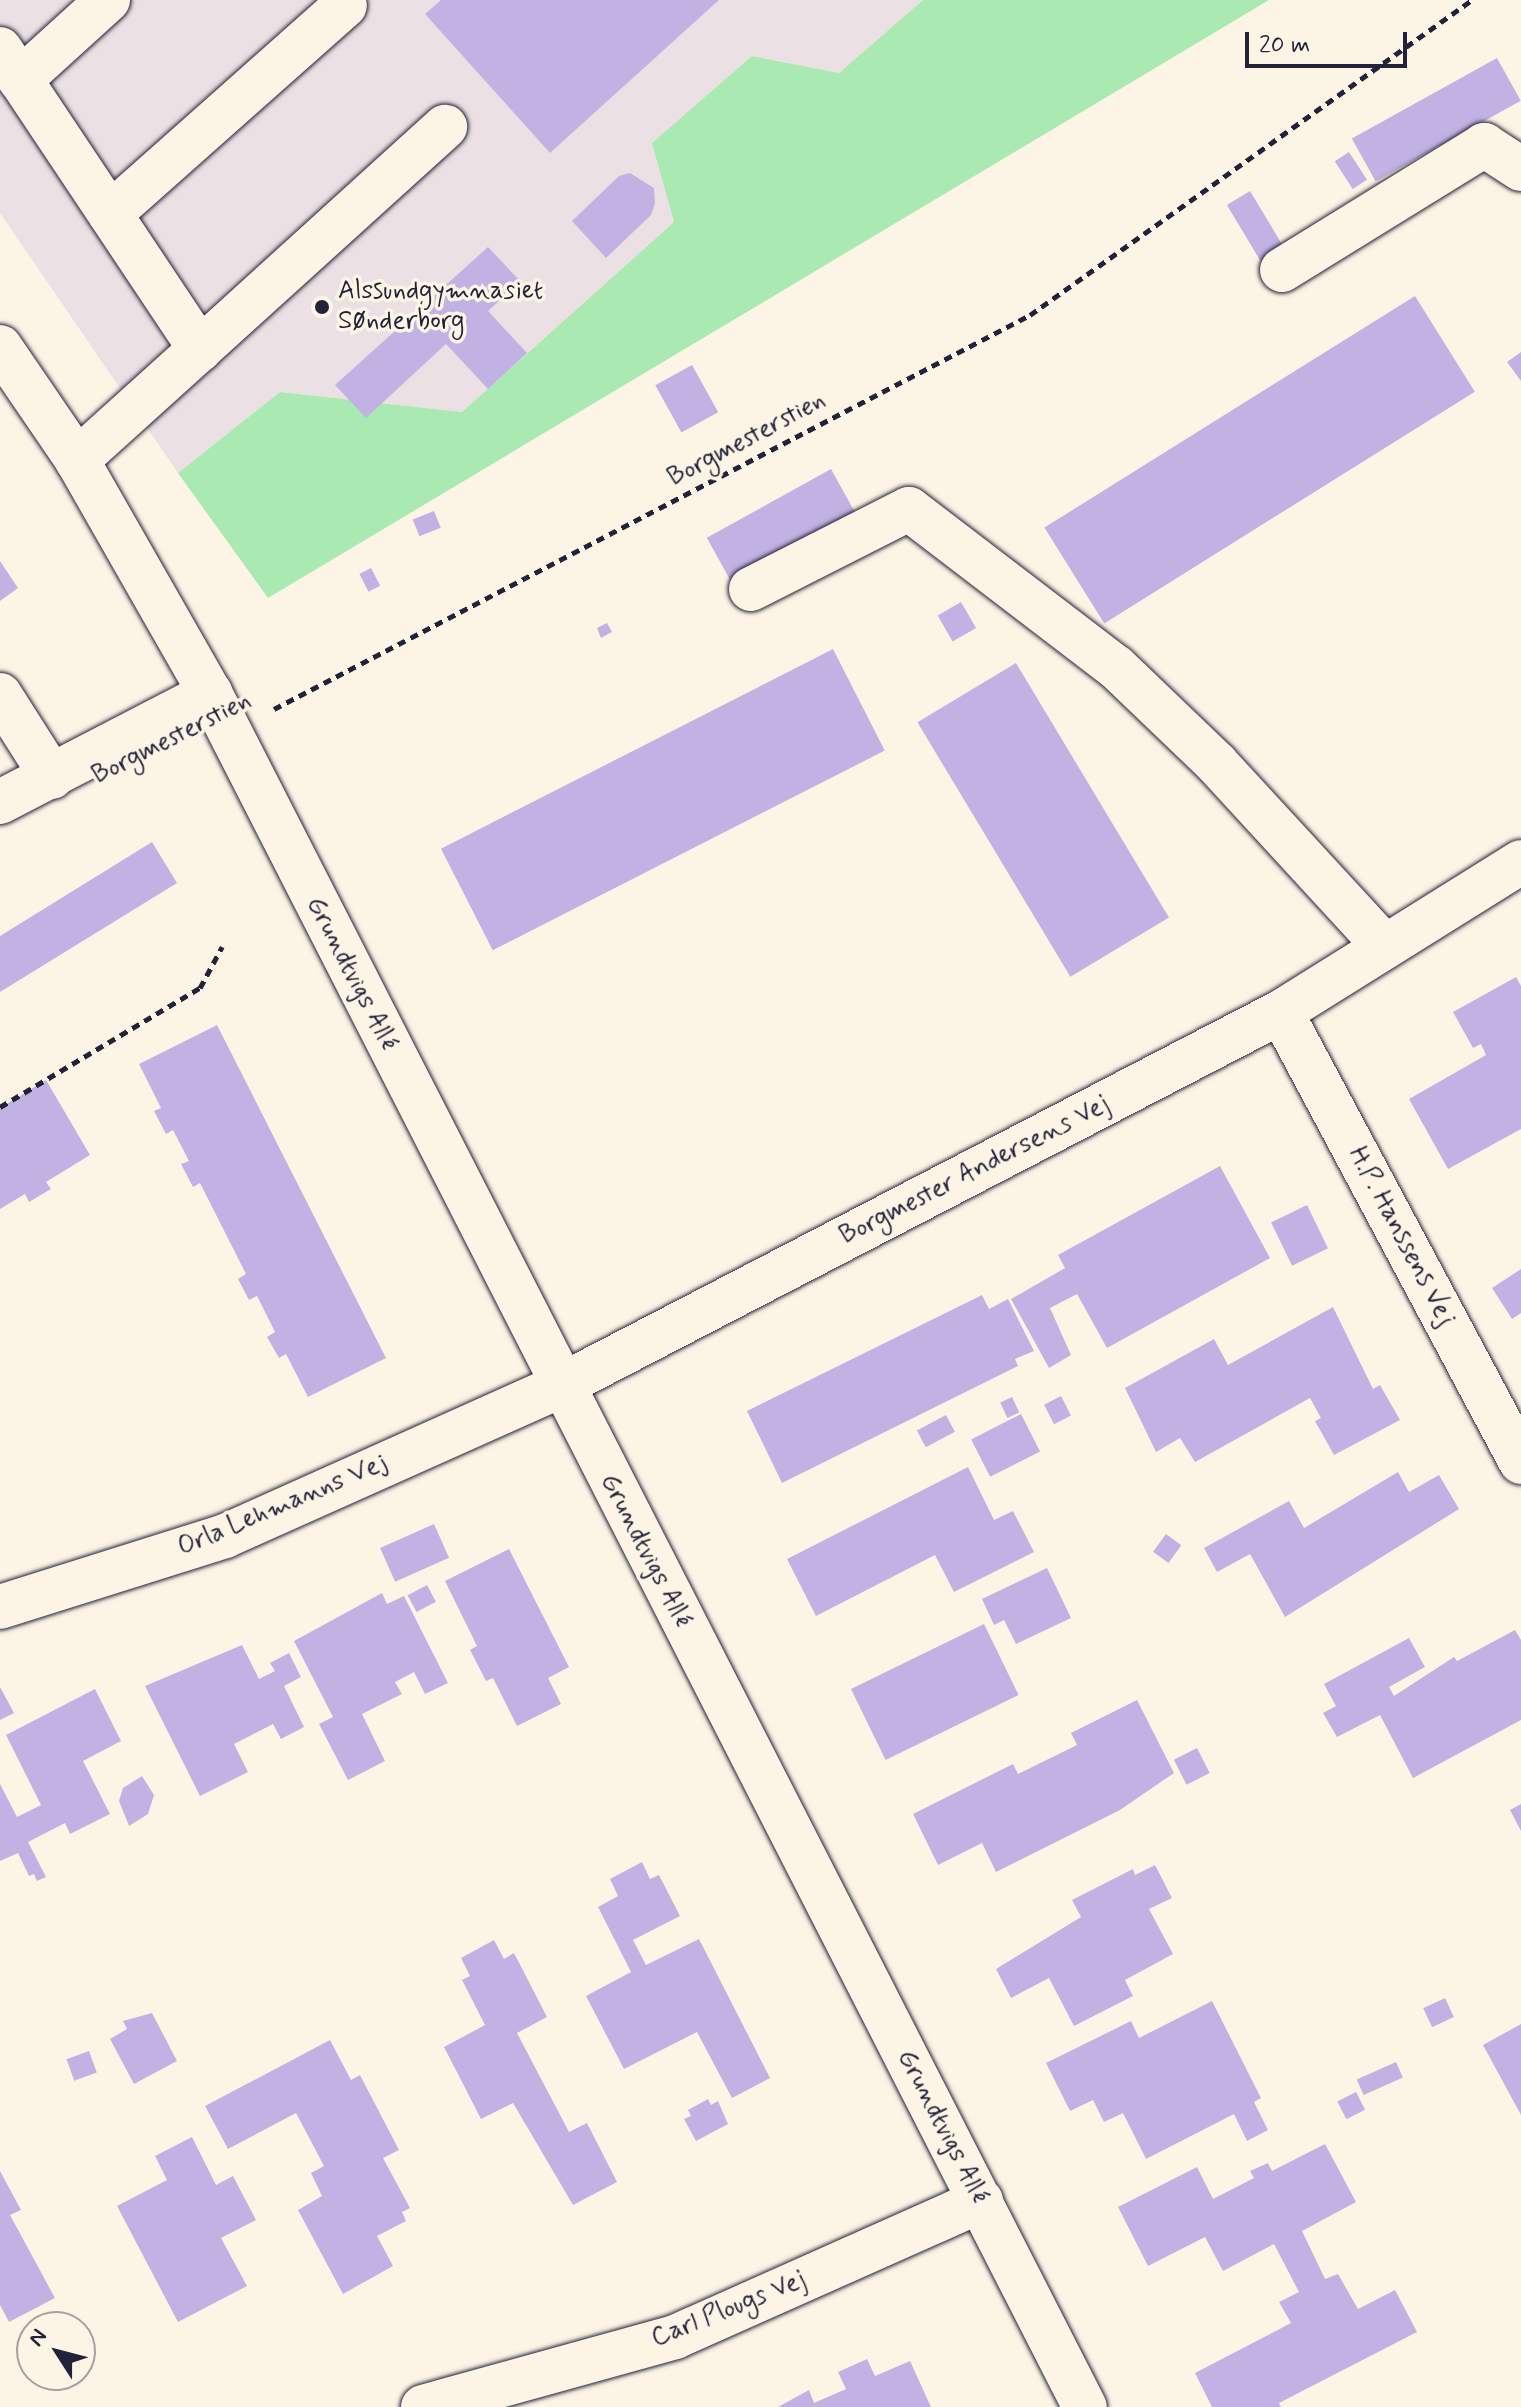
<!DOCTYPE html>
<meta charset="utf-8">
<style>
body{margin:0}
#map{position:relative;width:1521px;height:2407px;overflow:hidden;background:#fcf5e5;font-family:Mynerve,sans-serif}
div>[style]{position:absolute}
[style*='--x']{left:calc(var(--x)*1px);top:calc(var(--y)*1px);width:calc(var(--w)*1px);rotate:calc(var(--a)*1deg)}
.built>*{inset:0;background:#ebe1e4}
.green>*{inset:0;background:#aae9b1}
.building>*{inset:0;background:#c2b2e3;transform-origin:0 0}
.path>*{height:5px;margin-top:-2.5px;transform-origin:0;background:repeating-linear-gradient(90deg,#22223b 0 8px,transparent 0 14px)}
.roads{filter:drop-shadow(0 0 2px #22223b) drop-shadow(0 0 2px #22223b)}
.minor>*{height:44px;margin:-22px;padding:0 22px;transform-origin:22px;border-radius:22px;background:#fcf5e5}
.dots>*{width:22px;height:22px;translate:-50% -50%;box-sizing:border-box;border:4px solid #fcf5e5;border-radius:50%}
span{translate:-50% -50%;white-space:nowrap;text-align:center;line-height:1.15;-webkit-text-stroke:7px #fcf5e5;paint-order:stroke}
.poi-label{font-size:26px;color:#22223b}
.left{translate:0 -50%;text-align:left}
.street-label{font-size:26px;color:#22223b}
.north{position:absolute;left:16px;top:2311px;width:80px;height:80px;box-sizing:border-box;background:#fcf5e5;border:2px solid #a5a1a1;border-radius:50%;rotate:306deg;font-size:22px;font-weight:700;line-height:32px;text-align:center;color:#22223b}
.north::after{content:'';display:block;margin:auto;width:28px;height:36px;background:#22223b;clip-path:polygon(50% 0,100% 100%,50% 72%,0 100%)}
.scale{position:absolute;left:1245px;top:32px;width:162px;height:36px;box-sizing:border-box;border:4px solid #22223b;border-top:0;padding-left:10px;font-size:24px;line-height:28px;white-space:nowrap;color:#22223b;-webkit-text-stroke:6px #fcf5e5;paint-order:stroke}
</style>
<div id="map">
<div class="built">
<div style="clip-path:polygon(0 0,923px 0,839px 73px,752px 56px,653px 143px,674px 222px,462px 412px,280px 392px,178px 473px,0 213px)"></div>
</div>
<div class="green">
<div style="clip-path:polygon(923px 0,1269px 0,268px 598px,178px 473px,280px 392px,462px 412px,674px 222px,652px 143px,752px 56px,839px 73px)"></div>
</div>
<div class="building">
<div style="clip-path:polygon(441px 0,719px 0,550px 153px,425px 14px)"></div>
<div style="left:1497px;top:58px;width:49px;height:166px;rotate:61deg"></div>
<div style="left:1349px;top:152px;width:33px;height:17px;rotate:57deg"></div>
<div style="clip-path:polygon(630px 173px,654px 188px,655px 203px,651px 215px,606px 258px,572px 221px,619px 176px)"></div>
<div style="left:1250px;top:191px;width:69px;height:27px;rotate:59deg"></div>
<div style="clip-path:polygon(488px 247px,520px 281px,488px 311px,527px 353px,488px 389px,446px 344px,366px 418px,335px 385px)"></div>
<div style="left:1415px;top:296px;width:113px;height:437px;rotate:58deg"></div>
<div style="clip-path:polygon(1521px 352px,1521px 381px,1507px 362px)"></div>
<div style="left:692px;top:365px;width:54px;height:42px;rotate:61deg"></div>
<div style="left:831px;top:469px;width:50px;height:142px;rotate:61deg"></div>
<div style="left:434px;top:511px;width:18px;height:23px;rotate:68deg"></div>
<div style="clip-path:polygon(0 561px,18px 588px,0 601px)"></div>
<div style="left:371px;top:568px;width:20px;height:13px;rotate:63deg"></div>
<div style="left:961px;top:602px;width:30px;height:27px;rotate:60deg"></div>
<div style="clip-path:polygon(607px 623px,612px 632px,601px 638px,597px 628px)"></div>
<div style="left:833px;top:649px;width:114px;height:440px;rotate:63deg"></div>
<div style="left:1016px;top:663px;width:297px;height:115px;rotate:59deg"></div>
<div style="clip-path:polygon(152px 842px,177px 883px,0 992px,0 936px)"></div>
<div style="clip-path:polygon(1516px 977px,1521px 986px,1521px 1129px,1448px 1169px,1409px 1099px,1486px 1055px,1481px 1044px,1473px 1048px,1453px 1012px)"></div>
<div style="clip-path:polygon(217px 1025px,386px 1358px,308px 1397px,286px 1354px,279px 1358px,267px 1337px,275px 1332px,257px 1296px,249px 1300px,238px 1279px,246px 1274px,200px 1183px,193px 1187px,181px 1164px,189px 1161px,173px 1130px,166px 1134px,154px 1111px,161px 1108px,139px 1064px)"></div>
<div style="clip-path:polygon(46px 1080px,90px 1155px,46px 1182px,51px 1189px,29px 1202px,25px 1194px,0 1209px,0 1108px)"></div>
<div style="clip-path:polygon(1220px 1166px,1270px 1258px,1107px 1348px,1077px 1294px,1050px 1308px,1071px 1355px,1049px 1368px,1011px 1299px,1065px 1268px,1058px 1255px)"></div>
<div style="left:1307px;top:1205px;width:48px;height:40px;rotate:64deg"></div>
<div style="clip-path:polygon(1521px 1269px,1521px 1313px,1512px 1319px,1492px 1288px)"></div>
<div style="clip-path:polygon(982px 1295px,989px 1309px,1008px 1299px,1034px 1351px,1015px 1359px,1018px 1366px,782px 1483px,747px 1411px)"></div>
<div style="clip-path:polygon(1333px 1307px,1373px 1389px,1380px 1385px,1400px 1420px,1334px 1455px,1315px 1421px,1321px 1418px,1310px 1398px,1195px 1462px,1180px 1438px,1156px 1452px,1125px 1388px,1214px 1339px,1228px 1365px)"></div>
<div style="left:1061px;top:1396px;width:22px;height:19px;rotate:63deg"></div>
<div style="left:1012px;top:1397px;width:17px;height:13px;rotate:65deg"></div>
<div style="left:1021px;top:1414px;width:42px;height:56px;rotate:63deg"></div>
<div style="left:946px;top:1415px;width:19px;height:33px;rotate:62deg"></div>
<div style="clip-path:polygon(968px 1467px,994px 1520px,1013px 1511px,1034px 1552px,954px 1592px,935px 1555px,816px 1616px,787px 1559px)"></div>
<div style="clip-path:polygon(1398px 1472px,1409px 1492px,1439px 1475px,1459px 1509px,1285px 1617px,1250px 1554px,1217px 1572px,1204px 1548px,1289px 1501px,1304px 1528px)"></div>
<div style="left:434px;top:1524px;width:37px;height:59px;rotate:66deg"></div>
<div style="left:1166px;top:1534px;width:19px;height:22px;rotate:36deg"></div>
<div style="clip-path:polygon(509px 1549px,569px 1667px,548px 1678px,561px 1704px,517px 1726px,493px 1678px,486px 1681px,470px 1650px,477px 1646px,445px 1581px)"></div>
<div style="clip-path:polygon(1047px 1568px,1071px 1618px,1016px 1644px,1004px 1620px,994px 1625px,982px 1599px)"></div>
<div style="left:427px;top:1585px;width:19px;height:22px;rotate:62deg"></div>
<div style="clip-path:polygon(382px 1593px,387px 1604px,404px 1596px,448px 1683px,425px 1694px,414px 1672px,395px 1682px,402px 1694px,362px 1714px,385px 1761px,348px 1780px,319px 1724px,333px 1717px,294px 1641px)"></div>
<div style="left:984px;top:1624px;width:79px;height:148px;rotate:64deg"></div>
<div style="clip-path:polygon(1515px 1630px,1521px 1640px,1521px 1720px,1413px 1778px,1380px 1715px,1337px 1737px,1323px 1713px,1336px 1706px,1324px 1684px,1409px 1638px,1425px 1667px,1389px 1687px,1394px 1696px,1454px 1657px,1457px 1661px)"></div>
<div style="clip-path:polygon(242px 1645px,259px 1679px,275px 1671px,270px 1663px,289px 1653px,301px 1677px,284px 1686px,304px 1727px,281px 1739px,273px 1724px,234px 1744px,248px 1772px,200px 1796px,145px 1686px)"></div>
<div style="clip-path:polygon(0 1687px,14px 1713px,0 1720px)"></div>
<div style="clip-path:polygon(95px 1689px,121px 1741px,83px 1761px,110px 1814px,70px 1834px,65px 1823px,28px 1842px,46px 1877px,37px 1881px,34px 1874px,29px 1876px,18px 1853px,0 1861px,0 1784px,17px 1817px,41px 1805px,6px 1735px)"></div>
<div style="clip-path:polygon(1137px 1700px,1174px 1773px,1120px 1810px,996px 1872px,982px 1843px,938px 1865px,913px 1814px,1013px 1764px,1018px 1774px,1077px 1745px,1071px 1733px)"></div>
<div style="left:1197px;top:1748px;width:28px;height:26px;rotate:63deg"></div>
<div style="clip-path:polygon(142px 1776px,154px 1795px,148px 1814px,129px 1826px,119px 1801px,123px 1788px)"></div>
<div style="clip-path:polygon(1521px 1804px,1521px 1831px,1510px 1810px)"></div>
<div style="clip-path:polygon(642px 1862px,650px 1879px,659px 1875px,680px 1916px,633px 1940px,646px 1965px,699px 1939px,770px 2078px,732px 2098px,697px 2032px,624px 2069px,586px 1996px,631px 1972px,598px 1907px,618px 1896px,610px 1879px)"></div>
<div style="clip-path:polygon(1155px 1865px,1172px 1898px,1149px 1909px,1173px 1954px,1125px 1980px,1133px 1996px,1074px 2026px,1049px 1978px,1011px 1998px,996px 1969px,1081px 1917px,1072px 1900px,1133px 1869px,1135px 1875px)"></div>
<div style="clip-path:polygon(494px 1940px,504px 1959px,514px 1953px,547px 2017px,517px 2033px,569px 2132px,587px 2123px,617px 2182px,573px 2205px,513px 2103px,481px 2119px,444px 2047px,485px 2025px,462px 1980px,470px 1976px,461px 1958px)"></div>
<div style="left:1445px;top:1998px;width:21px;height:24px;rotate:65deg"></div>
<div style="clip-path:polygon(1212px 2001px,1261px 2098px,1254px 2102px,1268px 2130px,1247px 2141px,1234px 2114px,1146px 2159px,1123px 2113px,1104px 2122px,1093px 2100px,1070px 2111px,1046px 2063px,1131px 2021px,1139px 2038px)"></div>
<div style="clip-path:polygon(152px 2013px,177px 2061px,134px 2084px,110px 2039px,127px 2029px,123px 2021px)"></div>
<div style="clip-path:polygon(1521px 2024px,1521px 2115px,1483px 2045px)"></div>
<div style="clip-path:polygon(330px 2040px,351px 2080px,360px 2075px,399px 2150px,383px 2158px,410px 2208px,402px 2212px,406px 2221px,377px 2236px,393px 2266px,343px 2294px,298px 2210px,322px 2196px,311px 2173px,324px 2166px,296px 2113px,228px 2149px,205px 2106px)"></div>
<div style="left:89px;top:2051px;width:23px;height:24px;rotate:70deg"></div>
<div style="left:1396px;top:2062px;width:17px;height:43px;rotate:66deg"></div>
<div style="left:1356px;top:2092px;width:20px;height:21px;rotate:63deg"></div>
<div style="clip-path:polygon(708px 2099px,711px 2105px,718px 2101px,728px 2124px,696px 2141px,684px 2119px,691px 2116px,688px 2110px)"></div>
<div style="clip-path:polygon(192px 2137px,216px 2185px,233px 2176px,256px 2220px,221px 2238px,247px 2286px,178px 2322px,117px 2206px,167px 2180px,155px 2156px)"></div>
<div style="clip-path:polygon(1325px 2144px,1356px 2202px,1302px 2231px,1325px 2279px,1338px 2274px,1358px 2309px,1395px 2290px,1417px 2332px,1279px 2403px,1281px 2407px,1212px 2407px,1195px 2373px,1291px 2323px,1279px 2302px,1299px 2292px,1274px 2244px,1223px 2271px,1205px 2237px,1148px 2266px,1118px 2207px,1197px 2167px,1213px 2199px,1254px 2178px,1250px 2171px,1268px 2163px,1272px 2171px)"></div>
<div style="clip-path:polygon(0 2171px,21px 2210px,10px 2215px,55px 2298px,9px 2322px,0 2305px)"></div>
<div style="clip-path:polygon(867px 2359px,875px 2376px,910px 2361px,931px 2407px,778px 2407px,809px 2390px,814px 2403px,846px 2389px,838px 2372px)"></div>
</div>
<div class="path">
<div style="--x:274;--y:709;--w:853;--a:-27.53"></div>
<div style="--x:1030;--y:315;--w:543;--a:-35.48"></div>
<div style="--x:0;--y:1107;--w:233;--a:-30.8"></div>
<div style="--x:200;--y:988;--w:47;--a:-61.8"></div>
</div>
<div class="roads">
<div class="minor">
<div style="--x:0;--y:49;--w:361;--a:56.3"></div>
<div style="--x:200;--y:349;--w:166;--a:137.9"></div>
<div style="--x:20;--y:80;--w:119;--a:-42.3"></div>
<div style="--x:110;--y:214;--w:314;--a:-41.6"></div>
<div style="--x:1282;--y:270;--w:238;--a:-31.7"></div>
<div style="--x:1484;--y:145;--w:44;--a:33"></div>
<div style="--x:0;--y:347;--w:137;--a:55.7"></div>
<div style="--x:77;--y:460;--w:268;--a:60.3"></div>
<div style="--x:210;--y:693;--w:1924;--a:62.96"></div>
<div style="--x:200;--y:349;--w:331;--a:-42.2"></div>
<div style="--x:751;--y:589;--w:177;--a:-26.9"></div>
<div style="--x:909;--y:509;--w:260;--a:37.4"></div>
<div style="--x:1116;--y:667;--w:140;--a:43.8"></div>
<div style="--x:1217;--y:764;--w:248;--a:47.4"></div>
<div style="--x:0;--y:695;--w:97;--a:57.6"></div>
<div style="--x:0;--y:802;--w:237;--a:-27.4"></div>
<div style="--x:1281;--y:1012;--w:510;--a:61.93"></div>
<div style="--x:0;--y:1607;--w:236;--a:-17.5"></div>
<div style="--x:225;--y:1536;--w:367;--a:-24.1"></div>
<div style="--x:560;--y:1386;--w:812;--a:-27.42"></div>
<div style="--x:1281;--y:1012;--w:283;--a:-32"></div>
<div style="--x:423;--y:2407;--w:262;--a:-15.5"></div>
<div style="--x:675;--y:2337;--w:335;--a:-24"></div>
</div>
</div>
<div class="dots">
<div style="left:322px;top:307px;background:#22223b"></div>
</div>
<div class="poi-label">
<span class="left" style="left:338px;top:307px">Alssundgymnasiet<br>Sønderborg</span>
</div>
<div class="street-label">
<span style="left:747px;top:440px;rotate:-28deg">Borgmesterstien</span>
<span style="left:172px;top:739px;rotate:-27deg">Borgmesterstien</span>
<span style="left:351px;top:974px;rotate:63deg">Grundtvigs Allé</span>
<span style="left:975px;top:1171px;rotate:-27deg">Borgmester Andersens Vej</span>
<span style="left:1401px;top:1237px;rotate:62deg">H.P. Hanssens Vej</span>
<span style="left:283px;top:1506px;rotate:-23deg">Orla Lehmanns Vej</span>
<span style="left:645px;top:1551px;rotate:63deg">Grundtvigs Allé</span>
<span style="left:942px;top:2127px;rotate:63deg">Grundtvigs Allé</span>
<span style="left:729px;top:2310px;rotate:-22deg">Carl Plougs Vej</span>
</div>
<div class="north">N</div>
<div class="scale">20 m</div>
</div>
